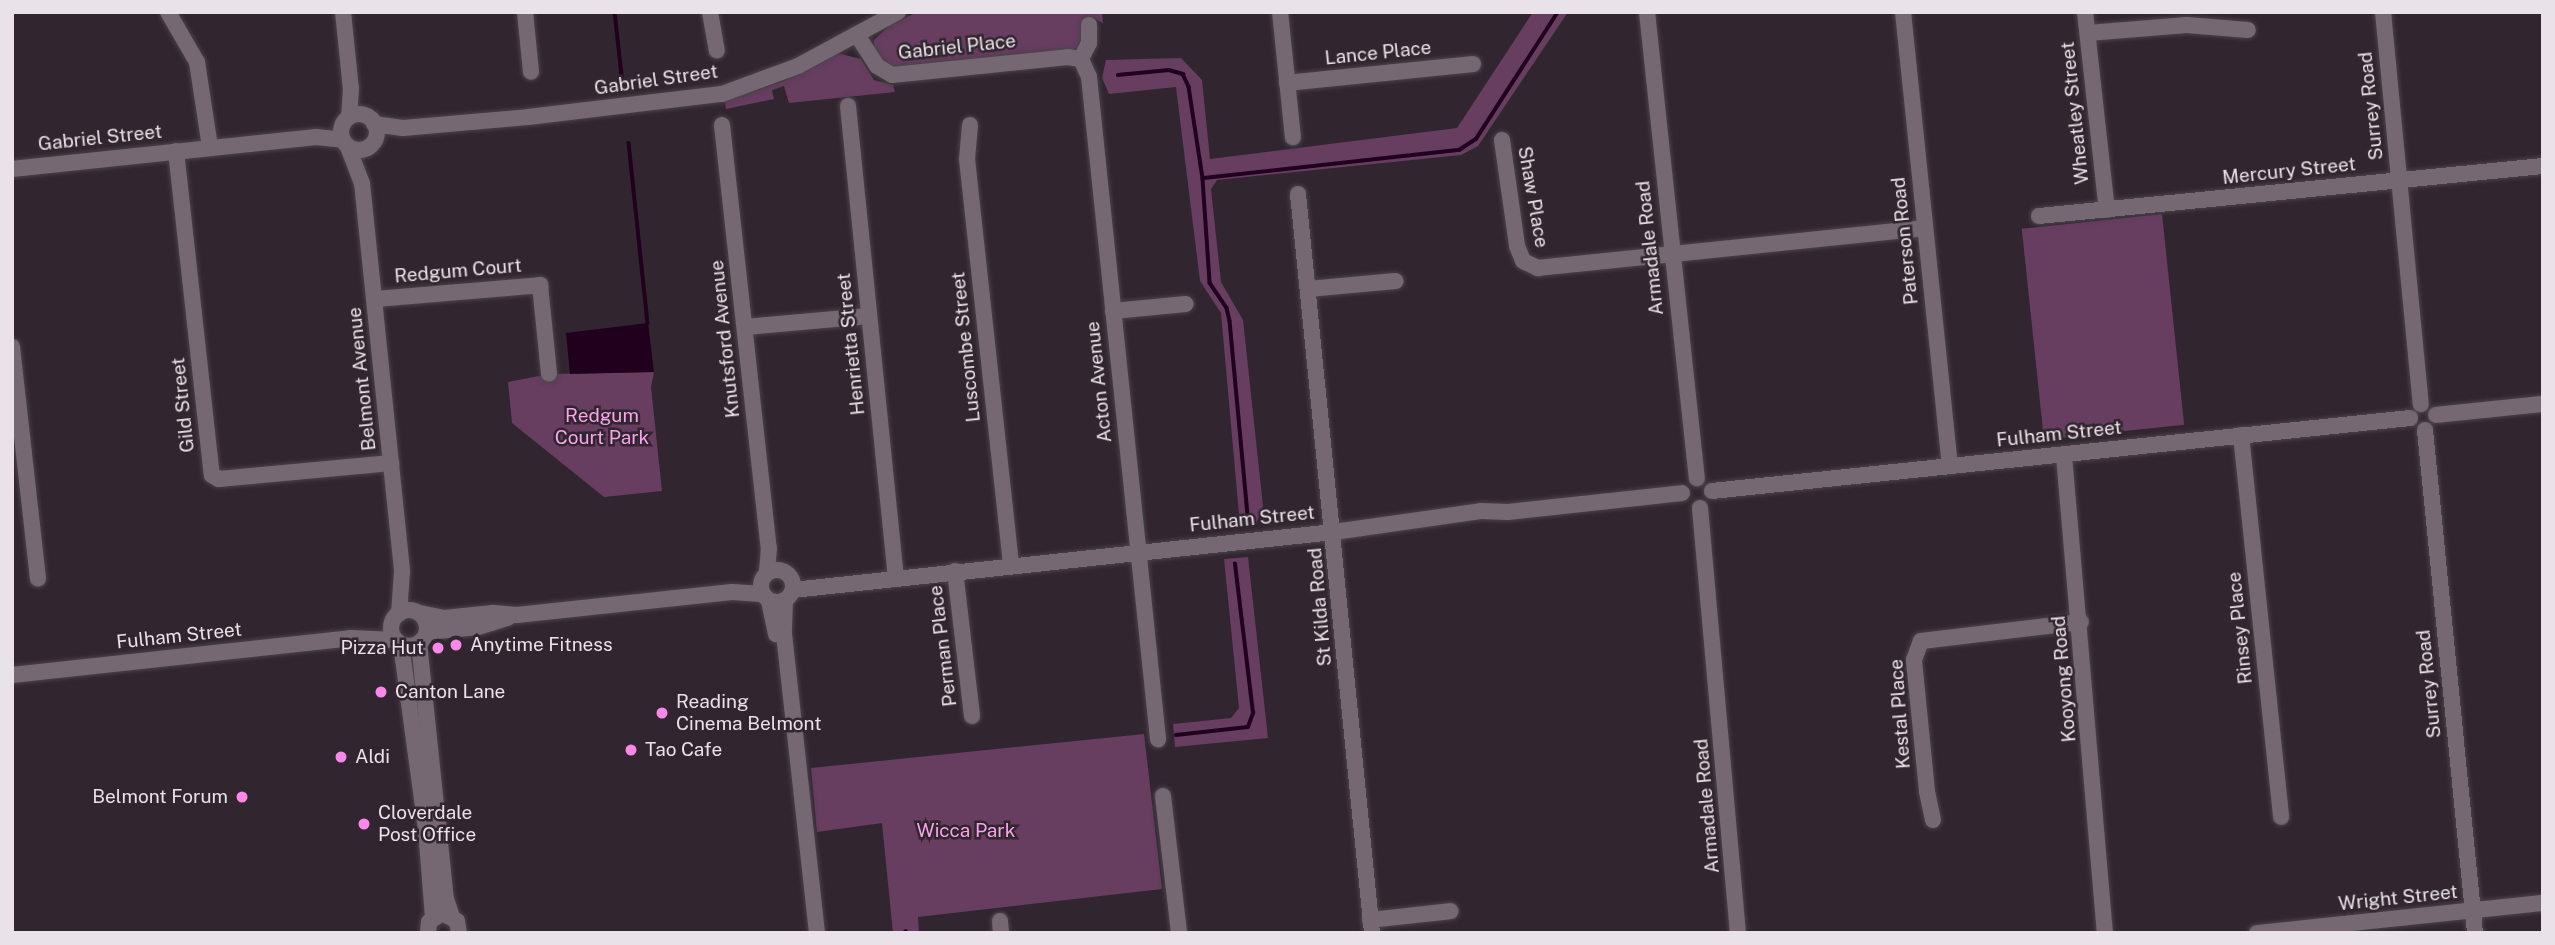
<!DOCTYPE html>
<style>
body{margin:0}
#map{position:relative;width:2555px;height:945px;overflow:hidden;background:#31262f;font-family:"Public Sans",sans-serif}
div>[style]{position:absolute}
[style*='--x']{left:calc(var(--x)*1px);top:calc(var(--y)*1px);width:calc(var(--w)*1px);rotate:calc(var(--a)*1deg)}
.green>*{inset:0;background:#673d60;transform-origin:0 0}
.water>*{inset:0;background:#21001e}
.stream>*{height:3.5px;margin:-1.75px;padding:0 1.75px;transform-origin:1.75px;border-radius:1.75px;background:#21001e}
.roads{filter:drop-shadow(0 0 2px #4b4249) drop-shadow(0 0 2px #4b4249)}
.minor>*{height:16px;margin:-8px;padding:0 8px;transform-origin:8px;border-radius:8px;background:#756873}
.minor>.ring{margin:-8px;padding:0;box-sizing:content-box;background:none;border:16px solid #756873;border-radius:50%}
.dots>*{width:19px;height:19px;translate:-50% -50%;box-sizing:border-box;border:4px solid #31262f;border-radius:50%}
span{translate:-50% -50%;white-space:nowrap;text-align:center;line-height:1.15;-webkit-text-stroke:5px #31262f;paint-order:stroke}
.street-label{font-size:19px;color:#e9e2e8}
.park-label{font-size:19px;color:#f8a4eb}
.poi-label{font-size:19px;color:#e9e2e8}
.left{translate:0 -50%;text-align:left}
.right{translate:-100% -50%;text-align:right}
.frame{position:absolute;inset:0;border:14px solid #e9e2e8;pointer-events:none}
</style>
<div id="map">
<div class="green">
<div style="clip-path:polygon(917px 12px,1102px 12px,1103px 23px,1093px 18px,1083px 20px,1083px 36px,1080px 47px,1075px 50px,899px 71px,881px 61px,873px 49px,874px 40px,889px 26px)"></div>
<div style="clip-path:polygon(1533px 12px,1568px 12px,1478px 146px,1461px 155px,1217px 180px,1211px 189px,1221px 282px,1243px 320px,1263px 506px,1256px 524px,1240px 525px,1221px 313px,1200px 281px,1176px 87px,1109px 94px,1102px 78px,1106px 60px,1181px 58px,1202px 80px,1210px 159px,1457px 128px)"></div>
<div style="clip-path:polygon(837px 53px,861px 59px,874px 80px,893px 85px,895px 92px,789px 103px,784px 86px,772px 90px,774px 99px,726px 109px,725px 101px,784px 81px)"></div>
<div style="left:2162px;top:214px;width:212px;height:141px;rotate:84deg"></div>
<div style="clip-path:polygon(654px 372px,651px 387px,662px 491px,604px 497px,512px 423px,508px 382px,549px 374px)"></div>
<div style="clip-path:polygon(1248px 557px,1268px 738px,1175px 747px,1173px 724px,1231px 718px,1239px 708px,1224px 559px)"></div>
<div style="clip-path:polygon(1144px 734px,1162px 889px,918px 917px,919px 933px,893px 933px,882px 823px,817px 832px,811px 768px)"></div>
</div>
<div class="water">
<div style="clip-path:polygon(648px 323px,654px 372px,570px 374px,566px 333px)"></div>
</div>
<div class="stream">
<div style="--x:615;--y:12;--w:73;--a:83.7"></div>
<div style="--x:1118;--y:75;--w:51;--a:-5.6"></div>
<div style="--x:1169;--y:70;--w:15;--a:16"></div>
<div style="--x:1183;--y:74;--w:14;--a:65"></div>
<div style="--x:1189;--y:87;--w:93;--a:81.3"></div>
<div style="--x:1203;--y:179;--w:104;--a:86.1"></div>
<div style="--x:1210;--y:283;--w:30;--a:56"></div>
<div style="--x:1227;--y:308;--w:13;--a:77"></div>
<div style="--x:1230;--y:321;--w:196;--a:84.7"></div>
<div style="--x:629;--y:143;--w:181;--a:84"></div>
<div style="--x:1204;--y:178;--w:257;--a:-6.3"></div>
<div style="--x:1459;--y:150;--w:20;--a:-33"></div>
<div style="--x:1476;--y:139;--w:151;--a:-57.2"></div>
<div style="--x:1176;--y:735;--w:72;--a:-6.3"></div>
<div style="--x:1248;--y:727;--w:15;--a:-70"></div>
<div style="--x:1253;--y:713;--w:150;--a:-96.9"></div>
<div style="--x:906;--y:931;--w:2;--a:63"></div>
</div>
<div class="roads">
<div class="minor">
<div style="--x:168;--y:12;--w:58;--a:59.9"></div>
<div style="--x:197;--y:62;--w:86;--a:81.3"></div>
<div style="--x:343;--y:12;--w:77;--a:84.1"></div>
<div style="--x:351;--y:89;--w:28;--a:94"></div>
<div style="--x:525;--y:12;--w:60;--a:84.3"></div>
<div style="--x:710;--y:12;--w:39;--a:80"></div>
<div style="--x:1280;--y:12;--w:126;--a:84.1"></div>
<div style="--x:1647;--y:12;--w:469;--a:83.9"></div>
<div style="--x:1903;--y:12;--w:456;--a:84.1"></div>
<div style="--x:2085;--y:12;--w:199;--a:83.7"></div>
<div style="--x:2383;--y:12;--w:394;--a:84.5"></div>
<div style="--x:1089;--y:25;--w:18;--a:90"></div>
<div style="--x:1089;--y:43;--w:18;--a:117"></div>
<div style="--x:1081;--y:59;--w:20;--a:66"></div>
<div style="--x:1089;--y:77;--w:666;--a:84.05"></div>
<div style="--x:2088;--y:33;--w:99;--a:-4.6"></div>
<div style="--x:2187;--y:25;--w:61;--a:4.7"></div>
<div style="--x:857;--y:35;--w:37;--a:57"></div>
<div style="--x:877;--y:66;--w:17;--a:31"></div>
<div style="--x:892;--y:75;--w:177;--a:-5.8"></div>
<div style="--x:1068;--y:57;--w:13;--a:9"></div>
<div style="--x:1287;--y:83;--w:187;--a:-5.8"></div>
<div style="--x:848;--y:106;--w:473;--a:84.2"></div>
<div class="ring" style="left:341px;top:114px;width:20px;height:20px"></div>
<div style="--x:374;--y:124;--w:29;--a:8"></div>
<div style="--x:403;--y:128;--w:125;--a:-5"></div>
<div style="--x:528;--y:117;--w:195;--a:-6.8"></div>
<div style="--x:722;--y:94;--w:81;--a:-20.2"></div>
<div style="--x:798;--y:66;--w:114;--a:-28.4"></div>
<div style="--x:722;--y:125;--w:426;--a:83.7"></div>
<div style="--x:769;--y:548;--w:24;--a:95"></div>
<div style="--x:970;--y:125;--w:34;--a:95"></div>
<div style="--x:967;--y:159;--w:408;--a:83.8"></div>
<div style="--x:1502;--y:140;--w:107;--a:81.9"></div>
<div style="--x:1517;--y:246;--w:16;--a:68"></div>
<div style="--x:1523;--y:261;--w:17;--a:25"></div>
<div style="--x:1538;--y:268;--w:389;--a:-5.9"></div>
<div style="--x:348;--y:147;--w:39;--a:69"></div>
<div style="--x:362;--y:183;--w:391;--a:84.1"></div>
<div style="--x:402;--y:572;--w:42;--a:94.1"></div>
<div style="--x:176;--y:151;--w:326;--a:83.7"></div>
<div style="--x:212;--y:475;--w:8;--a:30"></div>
<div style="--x:219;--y:479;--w:173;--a:-5.3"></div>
<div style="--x:12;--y:169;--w:306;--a:-6"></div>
<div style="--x:316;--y:137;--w:27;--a:6"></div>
<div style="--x:1298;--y:194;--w:743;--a:84.28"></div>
<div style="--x:2039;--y:216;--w:506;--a:-5.67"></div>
<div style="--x:1308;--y:289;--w:88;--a:-5.2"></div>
<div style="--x:375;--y:299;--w:166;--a:-4.8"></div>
<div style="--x:540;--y:285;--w:89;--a:84.2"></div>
<div style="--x:1113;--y:311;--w:73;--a:-5.5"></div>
<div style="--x:745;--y:327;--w:124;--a:-5.1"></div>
<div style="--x:12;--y:347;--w:233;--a:83.6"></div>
<div style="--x:2436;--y:415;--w:108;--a:-5.9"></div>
<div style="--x:2425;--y:430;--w:505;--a:84.32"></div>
<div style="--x:2241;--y:435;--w:384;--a:84"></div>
<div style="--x:2064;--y:456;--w:479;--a:85.1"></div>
<div style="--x:1712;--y:491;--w:702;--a:-5.97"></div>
<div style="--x:1700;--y:508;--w:427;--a:84.9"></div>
<div class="ring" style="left:761px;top:570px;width:16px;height:16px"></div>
<div style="--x:955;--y:571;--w:146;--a:83.3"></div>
<div style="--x:793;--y:590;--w:544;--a:-6.12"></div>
<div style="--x:1334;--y:532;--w:148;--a:-8.1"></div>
<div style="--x:1481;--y:511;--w:27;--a:2"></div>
<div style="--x:1508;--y:512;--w:175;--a:-6.2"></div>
<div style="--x:785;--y:600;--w:34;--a:92"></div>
<div style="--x:784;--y:634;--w:301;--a:83.7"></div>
<div style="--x:769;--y:601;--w:34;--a:78"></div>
<div class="ring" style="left:391px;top:610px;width:20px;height:20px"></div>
<div style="--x:420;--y:613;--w:25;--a:12"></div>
<div style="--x:444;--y:618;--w:49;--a:-5.8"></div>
<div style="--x:493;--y:613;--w:24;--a:5"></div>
<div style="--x:517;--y:615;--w:216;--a:-6.1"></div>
<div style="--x:732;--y:592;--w:30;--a:4"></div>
<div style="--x:427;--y:632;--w:51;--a:-5.6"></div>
<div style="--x:478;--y:627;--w:31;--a:-17"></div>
<div style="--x:419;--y:643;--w:257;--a:84"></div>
<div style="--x:446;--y:899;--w:18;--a:71"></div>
<div style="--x:401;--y:644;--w:188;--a:82.3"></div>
<div style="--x:426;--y:830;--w:87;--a:85.4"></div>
<div style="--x:12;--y:675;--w:340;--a:-6.2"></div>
<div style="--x:350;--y:638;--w:46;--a:2.5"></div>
<div style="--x:1163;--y:796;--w:138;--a:83.3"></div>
<div style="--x:1933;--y:820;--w:30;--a:-102"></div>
<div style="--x:1927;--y:791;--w:132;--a:-95.7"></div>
<div style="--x:1914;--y:660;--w:20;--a:-70"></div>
<div style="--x:1921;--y:641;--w:161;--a:-6.8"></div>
<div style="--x:1370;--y:920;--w:81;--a:-6.3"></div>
<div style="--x:1000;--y:921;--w:12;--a:85"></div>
<div style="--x:428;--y:933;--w:11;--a:-85"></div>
<div style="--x:429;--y:922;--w:16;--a:-35"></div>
<div style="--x:442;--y:913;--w:17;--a:28"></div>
<div style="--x:457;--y:921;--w:12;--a:81"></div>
<div style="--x:2257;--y:933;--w:288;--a:-6"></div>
</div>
</div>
<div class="dots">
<div style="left:456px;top:645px;background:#f988e9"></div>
<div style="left:438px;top:648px;background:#f988e9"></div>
<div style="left:381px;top:692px;background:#f988e9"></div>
<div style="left:662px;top:713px;background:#f988e9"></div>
<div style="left:631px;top:750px;background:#f988e9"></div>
<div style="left:341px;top:757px;background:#f988e9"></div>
<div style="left:242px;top:797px;background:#f988e9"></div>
<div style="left:364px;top:824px;background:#f988e9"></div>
</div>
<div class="street-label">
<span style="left:957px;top:47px;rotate:-6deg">Gabriel Place</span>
<span style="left:1378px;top:53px;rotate:-6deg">Lance Place</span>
<span style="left:656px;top:80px;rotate:-8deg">Gabriel Street</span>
<span style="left:2371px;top:106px;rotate:-96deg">Surrey Road</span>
<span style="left:2075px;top:113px;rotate:-96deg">Wheatley Street</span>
<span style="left:100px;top:138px;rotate:-6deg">Gabriel Street</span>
<span style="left:2289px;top:171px;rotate:-6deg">Mercury Street</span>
<span style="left:1533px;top:197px;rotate:80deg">Shaw Place</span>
<span style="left:1905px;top:241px;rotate:-96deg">Paterson Road</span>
<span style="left:1650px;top:248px;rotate:-96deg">Armadale Road</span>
<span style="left:458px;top:271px;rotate:-5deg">Redgum Court</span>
<span style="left:725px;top:339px;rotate:-96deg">Knutsford Avenue</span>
<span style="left:851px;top:344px;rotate:-96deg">Henrietta Street</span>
<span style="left:966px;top:347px;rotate:-96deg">Luscombe Street</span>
<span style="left:362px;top:379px;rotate:-96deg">Belmont Avenue</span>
<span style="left:1099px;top:382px;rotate:-96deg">Acton Avenue</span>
<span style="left:183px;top:405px;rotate:-96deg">Gild Street</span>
<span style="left:2059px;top:434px;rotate:-6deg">Fulham Street</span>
<span style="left:1252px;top:519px;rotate:-6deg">Fulham Street</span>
<span style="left:1320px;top:607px;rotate:-95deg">St Kilda Road</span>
<span style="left:2240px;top:628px;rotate:-96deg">Rinsey Place</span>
<span style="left:179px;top:636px;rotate:-6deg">Fulham Street</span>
<span style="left:943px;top:646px;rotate:-97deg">Perman Place</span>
<span style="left:2064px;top:679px;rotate:-95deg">Kooyong Road</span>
<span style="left:2429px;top:684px;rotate:-96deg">Surrey Road</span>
<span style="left:1900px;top:714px;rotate:-94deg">Kestal Place</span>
<span style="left:1707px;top:806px;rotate:-95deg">Armadale Road</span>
<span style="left:2398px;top:898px;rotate:-6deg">Wright Street</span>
</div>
<div class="park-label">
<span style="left:602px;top:427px">Redgum<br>Court Park</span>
<span style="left:966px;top:831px">Wicca Park</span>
</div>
<div class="poi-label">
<span class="left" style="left:470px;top:645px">Anytime Fitness</span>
<span class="right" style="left:424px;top:648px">Pizza Hut</span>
<span class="left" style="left:395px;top:692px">Canton Lane</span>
<span class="left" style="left:676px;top:713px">Reading<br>Cinema Belmont</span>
<span class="left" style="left:645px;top:750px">Tao Cafe</span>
<span class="left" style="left:355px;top:757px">Aldi</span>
<span class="right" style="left:228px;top:797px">Belmont Forum</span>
<span class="left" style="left:378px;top:824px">Cloverdale<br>Post Office</span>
</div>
<div class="frame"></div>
</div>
